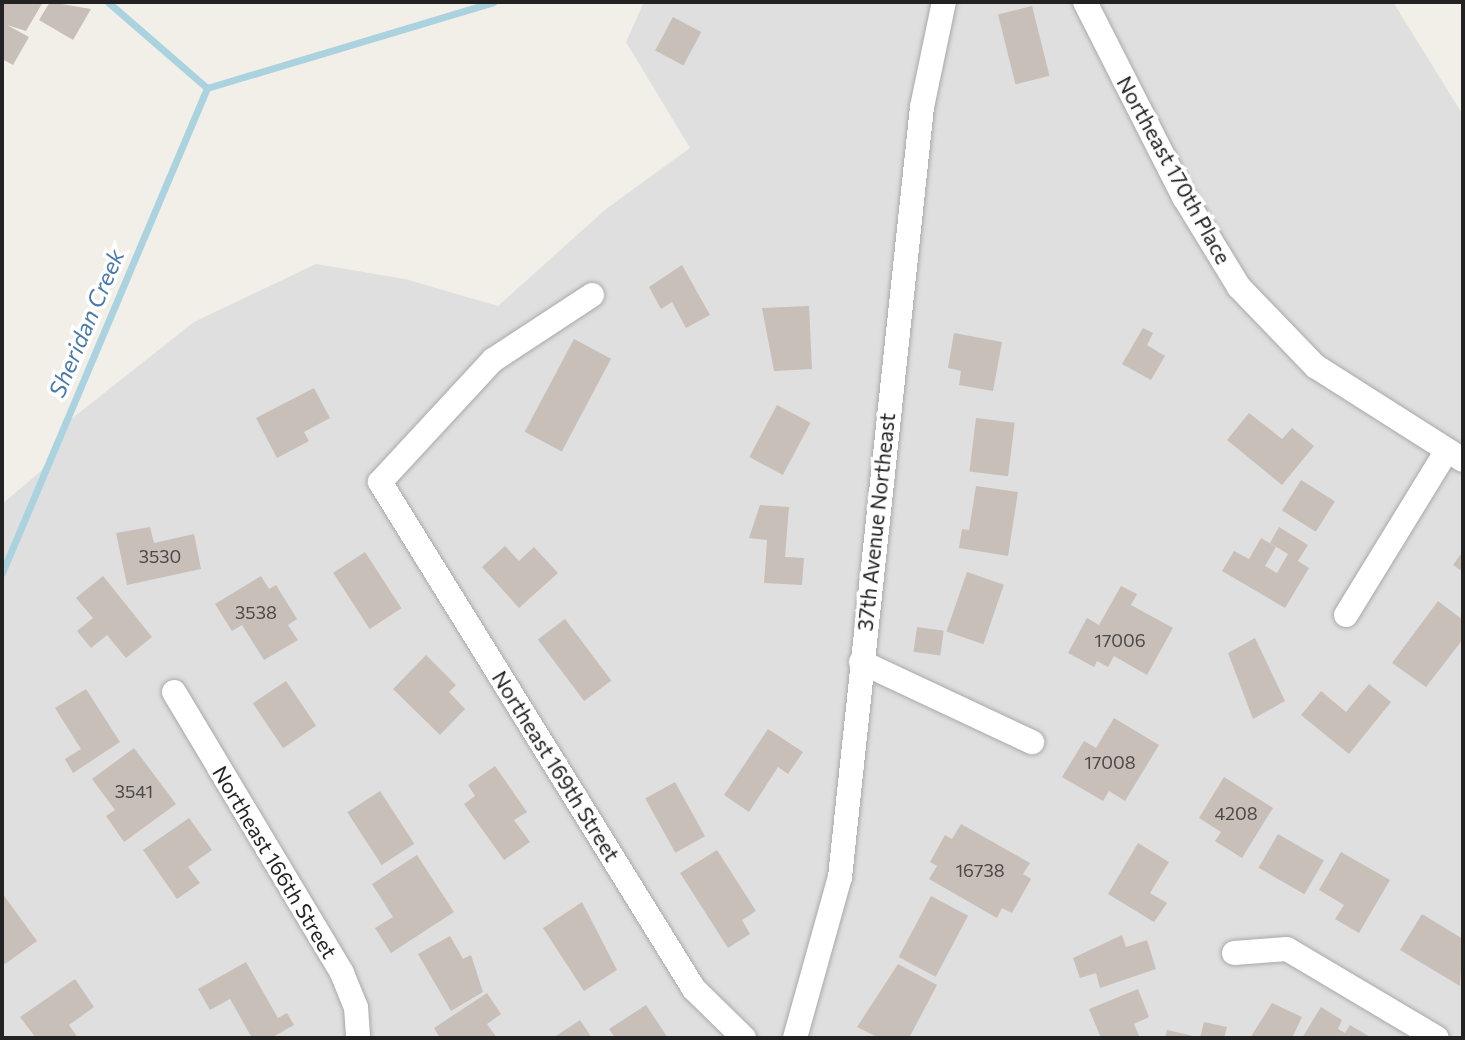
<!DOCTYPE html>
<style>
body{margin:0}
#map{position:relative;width:1465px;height:1040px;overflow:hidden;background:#f2efe9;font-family:Commissioner,sans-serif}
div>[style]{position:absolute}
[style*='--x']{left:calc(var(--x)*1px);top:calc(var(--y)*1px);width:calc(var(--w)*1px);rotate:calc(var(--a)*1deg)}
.residential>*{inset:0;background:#e0dfdf}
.stream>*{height:7px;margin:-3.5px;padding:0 3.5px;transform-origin:3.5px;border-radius:3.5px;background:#aad3df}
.building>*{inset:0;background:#c7bfb8;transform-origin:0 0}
.roads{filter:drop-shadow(0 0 2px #a9a9a9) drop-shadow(0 0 2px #a9a9a9)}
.minor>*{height:24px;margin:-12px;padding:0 12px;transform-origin:12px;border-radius:12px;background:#fff}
span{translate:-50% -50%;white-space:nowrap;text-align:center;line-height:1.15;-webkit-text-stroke:7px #fff;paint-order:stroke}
.number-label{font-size:18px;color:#4b4948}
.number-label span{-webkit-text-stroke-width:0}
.street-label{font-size:21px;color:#222}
.water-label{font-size:23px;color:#4a7aab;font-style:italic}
.frame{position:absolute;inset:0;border:4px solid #222;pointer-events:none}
</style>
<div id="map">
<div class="residential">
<div style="clip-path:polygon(644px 2px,1393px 2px,1463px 115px,1463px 1038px,2px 1038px,2px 504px,41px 471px,70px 420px,194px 322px,316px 264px,405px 279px,498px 306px,606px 209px,690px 148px,626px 42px)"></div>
</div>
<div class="stream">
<div style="--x:108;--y:2;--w:131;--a:41"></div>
<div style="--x:207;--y:88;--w:299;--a:-16.7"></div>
<div style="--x:2;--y:573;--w:527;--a:-67.09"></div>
</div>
<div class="building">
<div style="clip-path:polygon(2px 2px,43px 2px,26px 31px,7px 25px,29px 37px,13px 65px,2px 59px)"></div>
<div style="clip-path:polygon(50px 2px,91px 9px,73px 40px,39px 20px)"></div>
<div style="left:1032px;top:6px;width:72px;height:35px;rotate:76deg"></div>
<div style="left:673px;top:17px;width:32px;height:38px;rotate:28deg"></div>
<div style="clip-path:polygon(682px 265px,710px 315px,686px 328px,672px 302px,661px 309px,649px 287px)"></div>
<div style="clip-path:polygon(809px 306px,812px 369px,774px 371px,762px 308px)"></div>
<div style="clip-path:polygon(1143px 328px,1153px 333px,1147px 345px,1165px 356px,1151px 380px,1122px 364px)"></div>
<div style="clip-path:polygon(954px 333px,1002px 342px,993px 391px,959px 385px,961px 371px,948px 368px)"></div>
<div style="left:574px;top:339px;width:42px;height:105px;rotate:28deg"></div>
<div style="clip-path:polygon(314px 388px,330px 418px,304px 432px,309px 441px,277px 458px,256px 418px)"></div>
<div style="left:777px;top:405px;width:38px;height:59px;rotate:28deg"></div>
<div style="clip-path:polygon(1249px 413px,1282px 439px,1292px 428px,1314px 446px,1282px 485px,1227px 440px)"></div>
<div style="left:976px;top:418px;width:39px;height:54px;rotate:7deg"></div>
<div style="left:1301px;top:480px;width:40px;height:36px;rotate:32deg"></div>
<div style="clip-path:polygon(976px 486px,1018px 492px,1008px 556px,959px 548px,962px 529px,969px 530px)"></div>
<div style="clip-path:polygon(760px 505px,789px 507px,785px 557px,804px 558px,802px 585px,764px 583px,767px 540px,749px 538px)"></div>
<div style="clip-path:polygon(150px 527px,154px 543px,194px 534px,201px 569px,127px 585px,116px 533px)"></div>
<div style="clip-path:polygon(1279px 527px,1308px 545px,1298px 561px,1309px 568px,1285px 608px,1222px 571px,1234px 551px,1249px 559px,1261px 538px,1276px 547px,1265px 566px,1277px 573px,1288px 554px,1270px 543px)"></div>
<div style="clip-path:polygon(505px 546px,519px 561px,534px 547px,558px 573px,519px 608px,482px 567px)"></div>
<div style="clip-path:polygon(1463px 551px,1463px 572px,1453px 565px)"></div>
<div style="left:365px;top:552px;width:67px;height:38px;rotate:57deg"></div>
<div style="left:967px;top:572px;width:39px;height:63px;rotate:19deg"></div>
<div style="clip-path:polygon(103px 576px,152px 637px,126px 658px,107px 635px,91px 648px,77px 631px,93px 618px,76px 598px)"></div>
<div style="clip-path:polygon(261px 576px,269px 589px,276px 585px,297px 619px,288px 625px,298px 640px,264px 660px,242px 625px,232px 631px,215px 604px)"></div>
<div style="clip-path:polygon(1121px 586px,1137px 594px,1131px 605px,1173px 628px,1147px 675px,1114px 656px,1108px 667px,1097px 661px,1094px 667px,1068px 653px,1087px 618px,1099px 625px)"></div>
<div style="clip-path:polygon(1438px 601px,1463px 620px,1463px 639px,1426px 687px,1392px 663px)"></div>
<div style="left:565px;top:619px;width:77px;height:34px;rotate:53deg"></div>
<div style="left:917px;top:627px;width:27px;height:25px;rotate:8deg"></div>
<div style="clip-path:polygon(1255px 638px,1285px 701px,1253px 719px,1228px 653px)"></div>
<div style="clip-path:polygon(426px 655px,456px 685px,449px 692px,465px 709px,440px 735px,393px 689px)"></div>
<div style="left:286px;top:681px;width:54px;height:40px;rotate:56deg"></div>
<div style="clip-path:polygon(1369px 684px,1391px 702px,1349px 754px,1301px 715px,1321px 691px,1346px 712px)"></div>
<div style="clip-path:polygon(86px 689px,120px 742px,73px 773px,65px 759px,81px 749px,55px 708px)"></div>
<div style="clip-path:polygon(1114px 718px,1159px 745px,1125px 801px,1109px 791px,1103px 801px,1062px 777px,1084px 741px,1096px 748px)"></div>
<div style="clip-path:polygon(768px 729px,803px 752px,788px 774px,778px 767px,749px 812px,724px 795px)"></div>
<div style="clip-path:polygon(134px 748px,176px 804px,124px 842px,106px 816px,115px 810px,92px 779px)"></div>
<div style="clip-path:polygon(495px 766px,527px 812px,514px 820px,530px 842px,504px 860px,464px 804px,475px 796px,468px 785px)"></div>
<div style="clip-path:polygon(1224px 777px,1273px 808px,1242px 858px,1215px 841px,1221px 832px,1199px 818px)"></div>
<div style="left:675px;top:782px;width:62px;height:34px;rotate:61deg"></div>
<div style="left:380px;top:791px;width:63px;height:39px;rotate:57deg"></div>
<div style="clip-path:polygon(189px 818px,212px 850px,188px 867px,200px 883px,177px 899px,143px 850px)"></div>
<div style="clip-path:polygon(961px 824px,1030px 863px,1023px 874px,1031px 879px,1012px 913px,1002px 908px,997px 918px,929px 879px,937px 866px,930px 862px,945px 835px,952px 839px)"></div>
<div style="left:1278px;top:834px;width:53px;height:39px;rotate:30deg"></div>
<div style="clip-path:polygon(1138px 843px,1169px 862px,1150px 893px,1167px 903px,1154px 922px,1108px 894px)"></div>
<div style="clip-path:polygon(717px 850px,756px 911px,742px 920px,750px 934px,728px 948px,680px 873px)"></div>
<div style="clip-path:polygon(1341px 852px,1390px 880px,1359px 933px,1335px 919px,1344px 905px,1319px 890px)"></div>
<div style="clip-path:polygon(417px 855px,454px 912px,391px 953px,375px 928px,393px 917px,372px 884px)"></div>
<div style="clip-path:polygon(2px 893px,37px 941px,5px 964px,2px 960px)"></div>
<div style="left:931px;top:896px;width:42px;height:69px;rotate:28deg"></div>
<div style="clip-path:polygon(582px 902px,617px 970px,584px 991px,543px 928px)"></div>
<div style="clip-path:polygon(1422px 914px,1463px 939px,1460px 986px,1400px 950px)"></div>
<div style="clip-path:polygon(1122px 935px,1126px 947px,1147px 940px,1156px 969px,1100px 988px,1096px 973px,1080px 978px,1073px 958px)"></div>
<div style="clip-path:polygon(450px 936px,463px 959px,471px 955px,483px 992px,451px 1011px,418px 954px)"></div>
<div style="clip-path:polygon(246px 962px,278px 1018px,287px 1013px,294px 1025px,271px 1038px,252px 1038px,230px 999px,210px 1010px,198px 989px)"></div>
<div style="clip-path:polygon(898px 964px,937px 985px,909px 1038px,879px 1038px,857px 1027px)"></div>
<div style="clip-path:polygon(75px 979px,94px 1007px,69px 1025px,78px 1038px,36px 1038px,20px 1017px)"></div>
<div style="clip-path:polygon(1138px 989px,1149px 1017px,1134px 1024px,1140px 1038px,1101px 1038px,1089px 1009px)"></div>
<div style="clip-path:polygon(487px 993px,501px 1014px,487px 1024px,497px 1038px,440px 1038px,434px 1028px)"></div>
<div style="clip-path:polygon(1272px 1003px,1302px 1017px,1292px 1038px,1250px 1038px)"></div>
<div style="clip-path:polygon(646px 1005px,668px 1038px,615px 1038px,609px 1029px)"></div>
<div style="clip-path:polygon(1321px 1007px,1342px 1020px,1338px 1029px,1345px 1033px,1350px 1025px,1372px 1038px,1302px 1038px)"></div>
<div style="clip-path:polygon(580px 1020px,592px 1038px,553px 1038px)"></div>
<div style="clip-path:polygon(1204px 1022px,1227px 1027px,1224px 1038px,1200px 1038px)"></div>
<div style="clip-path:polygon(1167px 1030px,1198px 1037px,1198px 1038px,1165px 1038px)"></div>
</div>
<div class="roads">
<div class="minor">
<div style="--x:1085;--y:2;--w:219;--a:63.1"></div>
<div style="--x:1184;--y:197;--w:105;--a:58.6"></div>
<div style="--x:1239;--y:287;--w:110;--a:46.1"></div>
<div style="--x:1315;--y:366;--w:175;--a:32.4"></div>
<div style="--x:592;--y:295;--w:118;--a:146.7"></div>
<div style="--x:493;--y:360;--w:166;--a:132.8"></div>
<div style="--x:380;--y:482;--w:596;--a:58.23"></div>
<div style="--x:694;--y:989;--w:70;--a:44.4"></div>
<div style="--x:1346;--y:615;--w:193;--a:-58.5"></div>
<div style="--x:861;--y:662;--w:189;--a:25.1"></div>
<div style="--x:174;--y:692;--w:327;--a:59.1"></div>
<div style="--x:342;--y:973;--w:37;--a:68"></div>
<div style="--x:356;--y:1007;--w:31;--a:86"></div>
<div style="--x:1234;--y:953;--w:53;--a:-4.3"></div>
<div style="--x:1287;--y:949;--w:174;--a:30.7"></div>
<div style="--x:795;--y:1038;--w:167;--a:-74.4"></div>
<div style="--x:840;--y:877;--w:774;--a:-83.92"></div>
<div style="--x:922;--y:107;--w:107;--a:-78.2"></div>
</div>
</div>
<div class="number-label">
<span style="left:160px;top:556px">3530</span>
<span style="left:256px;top:612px">3538</span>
<span style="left:1120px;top:640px">17006</span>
<span style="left:1110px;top:762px">17008</span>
<span style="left:134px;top:791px">3541</span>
<span style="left:1236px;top:813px">4208</span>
<span style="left:980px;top:870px">16738</span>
</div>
<div class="street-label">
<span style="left:1174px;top:170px;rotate:61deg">Northeast 170th Place</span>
<span style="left:876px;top:522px;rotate:-84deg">37th Avenue Northeast</span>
<span style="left:556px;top:766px;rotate:58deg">Northeast 169th Street</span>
<span style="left:275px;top:862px;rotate:59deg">Northeast 166th Street</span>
</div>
<div class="water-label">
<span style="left:86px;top:323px;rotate:-67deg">Sheridan Creek</span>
</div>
<div class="frame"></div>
</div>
